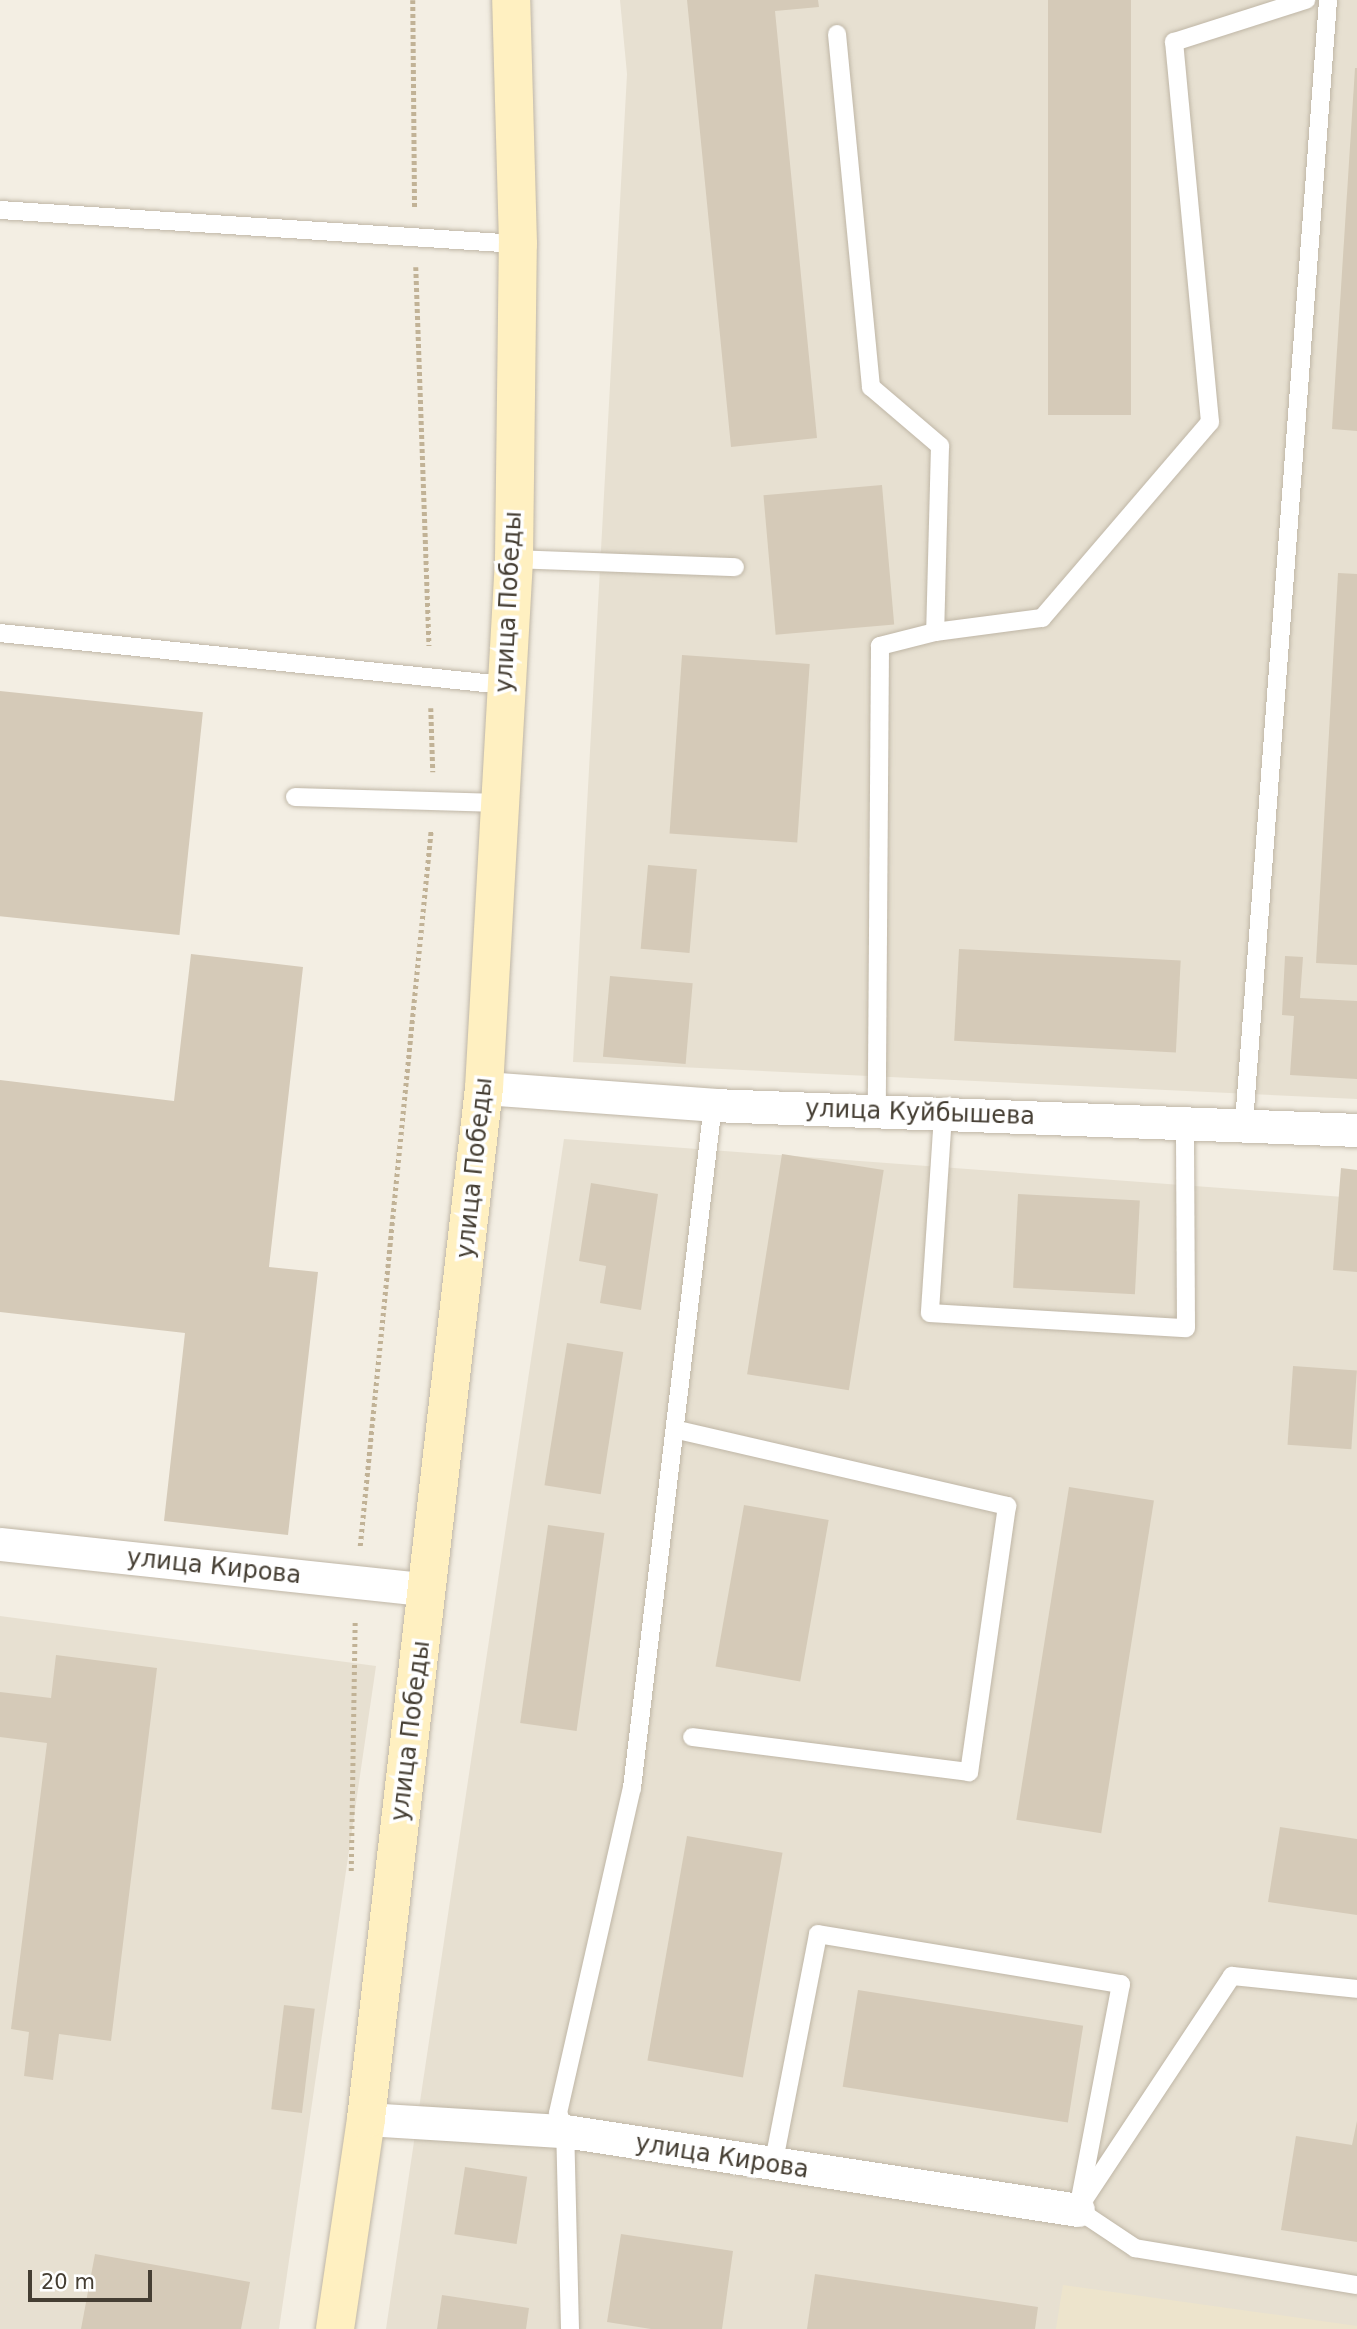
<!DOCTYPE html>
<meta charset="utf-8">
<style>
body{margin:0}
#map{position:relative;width:1357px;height:2329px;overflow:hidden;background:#f3eee3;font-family:"DejaVu Sans",sans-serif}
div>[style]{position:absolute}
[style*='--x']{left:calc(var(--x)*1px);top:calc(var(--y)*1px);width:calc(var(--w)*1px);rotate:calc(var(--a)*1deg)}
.residential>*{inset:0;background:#e7e0d1}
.education>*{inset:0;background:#ede4cc}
.building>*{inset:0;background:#d5cab8;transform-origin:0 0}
.path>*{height:4.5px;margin-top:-2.25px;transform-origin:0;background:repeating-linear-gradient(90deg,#c1b296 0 3.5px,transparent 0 7px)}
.roads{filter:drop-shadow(0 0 2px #bfb6a6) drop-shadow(0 0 2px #bfb6a6)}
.lane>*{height:18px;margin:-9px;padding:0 9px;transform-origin:9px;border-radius:9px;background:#fff}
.street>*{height:33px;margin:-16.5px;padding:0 16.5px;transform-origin:16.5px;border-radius:16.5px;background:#fff}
.secondary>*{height:38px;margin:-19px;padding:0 19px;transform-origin:19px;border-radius:19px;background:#fff0c1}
span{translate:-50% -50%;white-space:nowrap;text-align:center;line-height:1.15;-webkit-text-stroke:7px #fff;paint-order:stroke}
.street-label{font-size:24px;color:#453e33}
.scale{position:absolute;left:28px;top:2270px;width:124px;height:32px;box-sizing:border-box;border:4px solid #453e33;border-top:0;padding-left:9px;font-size:21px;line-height:24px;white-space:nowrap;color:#453e33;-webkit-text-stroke:5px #fff;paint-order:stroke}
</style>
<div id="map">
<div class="residential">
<div style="clip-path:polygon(620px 0,1357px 0,1357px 1099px,573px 1062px,627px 74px)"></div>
<div style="clip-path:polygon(564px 1139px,1357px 1198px,1357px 2329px,386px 2329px)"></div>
<div style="clip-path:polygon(0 1616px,376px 1666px,279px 2329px,0 2329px)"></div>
</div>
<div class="education">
<div style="clip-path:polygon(1063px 2285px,1357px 2326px,1357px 2329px,1056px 2329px)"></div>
</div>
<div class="building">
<div style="clip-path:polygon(687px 0,818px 0,819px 7px,775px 11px,817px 438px,731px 447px)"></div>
<div style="left:1048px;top:0;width:83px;height:415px"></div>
<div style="clip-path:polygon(1355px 68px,1357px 68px,1357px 431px,1332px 429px)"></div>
<div style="left:882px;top:485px;width:140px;height:119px;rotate:85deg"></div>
<div style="clip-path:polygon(1338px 573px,1357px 574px,1357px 965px,1316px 963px)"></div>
<div style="left:682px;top:655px;width:128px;height:179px;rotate:4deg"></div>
<div style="left:0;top:691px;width:204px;height:224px;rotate:6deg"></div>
<div style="left:648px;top:865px;width:49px;height:84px;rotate:5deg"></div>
<div style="left:959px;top:949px;width:222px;height:92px;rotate:3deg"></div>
<div style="clip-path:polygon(191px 954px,303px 967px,269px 1267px,318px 1272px,288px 1535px,164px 1521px,185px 1333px,0 1312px,0 1080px,174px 1101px)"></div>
<div style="clip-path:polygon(1285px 956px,1303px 957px,1300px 998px,1357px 1001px,1357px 1079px,1290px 1075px,1294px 1016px,1282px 1015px)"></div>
<div style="left:610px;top:976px;width:83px;height:81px;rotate:5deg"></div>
<div style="left:782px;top:1154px;width:103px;height:223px;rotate:9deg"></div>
<div style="clip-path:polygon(1341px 1168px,1357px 1170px,1357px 1272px,1333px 1270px)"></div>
<div style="clip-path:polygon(591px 1183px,658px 1194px,641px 1310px,600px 1303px,606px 1266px,579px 1261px)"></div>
<div style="left:1018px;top:1194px;width:122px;height:94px;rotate:3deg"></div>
<div style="left:567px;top:1343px;width:57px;height:144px;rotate:9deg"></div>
<div style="left:1293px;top:1366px;width:64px;height:79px;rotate:4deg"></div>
<div style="left:1069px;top:1487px;width:86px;height:337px;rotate:9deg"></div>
<div style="left:744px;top:1505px;width:86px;height:164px;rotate:10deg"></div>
<div style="left:548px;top:1525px;width:57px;height:200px;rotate:8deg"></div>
<div style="clip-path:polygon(56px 1655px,157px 1668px,111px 2041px,59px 2034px,53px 2080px,24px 2076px,29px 2032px,11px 2029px,47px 1743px,0 1737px,0 1692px,51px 1698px)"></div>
<div style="clip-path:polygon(1280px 1827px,1357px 1839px,1357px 1915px,1268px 1902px)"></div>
<div style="left:687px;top:1836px;width:97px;height:228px;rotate:10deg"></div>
<div style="left:858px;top:1990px;width:228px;height:98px;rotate:9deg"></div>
<div style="left:284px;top:2005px;width:31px;height:105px;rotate:7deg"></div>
<div style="clip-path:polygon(1357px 2121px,1357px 2242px,1281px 2230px,1296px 2136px,1352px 2145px)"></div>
<div style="left:465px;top:2167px;width:63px;height:68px;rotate:9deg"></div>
<div style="clip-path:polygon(621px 2234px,733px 2251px,722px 2329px,651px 2329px,607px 2322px)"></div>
<div style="clip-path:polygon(95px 2254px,250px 2282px,241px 2329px,81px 2329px)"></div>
<div style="clip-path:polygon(815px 2274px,1038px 2307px,1035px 2329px,807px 2329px)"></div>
<div style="clip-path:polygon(442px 2295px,529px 2308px,526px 2329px,437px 2329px)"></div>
</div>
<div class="path">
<div style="--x:413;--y:0;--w:209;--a:89.5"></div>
<div style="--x:416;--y:267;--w:379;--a:88"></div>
<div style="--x:431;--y:708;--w:64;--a:88.2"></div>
<div style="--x:360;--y:1546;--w:720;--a:-84.34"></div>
<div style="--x:351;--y:1871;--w:250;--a:-89.1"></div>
</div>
<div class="roads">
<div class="lane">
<div style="--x:837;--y:34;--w:355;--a:84.5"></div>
<div style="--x:871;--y:387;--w:91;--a:40.5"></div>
<div style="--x:940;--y:446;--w:186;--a:91.5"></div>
<div style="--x:935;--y:632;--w:57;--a:165.7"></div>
<div style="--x:880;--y:646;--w:464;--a:90.4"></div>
<div style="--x:0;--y:210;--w:519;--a:3.76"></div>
<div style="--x:514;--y:559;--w:221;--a:2.1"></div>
<div style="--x:935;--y:632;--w:108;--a:-7.5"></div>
<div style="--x:1042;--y:618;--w:258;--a:-49.4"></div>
<div style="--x:1210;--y:422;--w:382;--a:-95.4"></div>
<div style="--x:1174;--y:42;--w:139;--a:-17.7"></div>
<div style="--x:0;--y:633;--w:507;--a:5.89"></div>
<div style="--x:295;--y:797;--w:204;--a:1.7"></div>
<div style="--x:943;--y:1115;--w:198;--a:93.8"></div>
<div style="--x:930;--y:1313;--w:256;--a:3.4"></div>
<div style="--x:1186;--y:1328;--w:206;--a:-90.3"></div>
<div style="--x:1244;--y:1123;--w:1126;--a:-85.72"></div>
<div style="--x:678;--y:1430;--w:338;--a:13"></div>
<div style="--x:1007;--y:1506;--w:269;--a:98.1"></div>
<div style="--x:969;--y:1772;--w:279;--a:-172.8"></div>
<div style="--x:773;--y:2166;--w:236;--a:-79"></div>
<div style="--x:818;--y:1934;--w:307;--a:9.4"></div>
<div style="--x:1121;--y:1984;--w:230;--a:100.8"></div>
<div style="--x:1083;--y:2201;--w:270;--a:-56.5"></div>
<div style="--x:1232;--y:1976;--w:126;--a:5.9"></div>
<div style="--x:1078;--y:2210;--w:69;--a:33.7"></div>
<div style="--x:1135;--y:2248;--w:225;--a:9.5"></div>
<div style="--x:570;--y:2329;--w:198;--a:-91.4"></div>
<div style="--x:565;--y:2131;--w:19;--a:-111"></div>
<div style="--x:558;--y:2113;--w:333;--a:-77.2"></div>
<div style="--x:632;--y:1788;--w:688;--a:-83.24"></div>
</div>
<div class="street">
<div style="--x:484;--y:1088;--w:230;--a:4.2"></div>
<div style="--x:713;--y:1105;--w:644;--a:2.22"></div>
<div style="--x:0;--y:1544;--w:430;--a:6.1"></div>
<div style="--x:366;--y:2119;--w:199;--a:3.5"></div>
<div style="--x:565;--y:2131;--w:519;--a:8.75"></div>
</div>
<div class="secondary">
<div style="--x:335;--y:2329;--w:212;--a:-81.6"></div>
<div style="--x:366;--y:2119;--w:1038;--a:-83.47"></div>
<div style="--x:484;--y:1088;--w:530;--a:-86.75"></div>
<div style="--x:514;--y:559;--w:315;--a:-89.3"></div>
<div style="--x:518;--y:244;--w:244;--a:-91.6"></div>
</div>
</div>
<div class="street-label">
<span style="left:509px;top:602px;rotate:-87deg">улица Победы</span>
<span style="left:920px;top:1113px;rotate:2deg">улица Куйбышева</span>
<span style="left:475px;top:1168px;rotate:-84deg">улица Победы</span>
<span style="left:214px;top:1567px;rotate:6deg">улица Кирова</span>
<span style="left:411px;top:1731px;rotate:-83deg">улица Победы</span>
<span style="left:722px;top:2157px;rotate:9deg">улица Кирова</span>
</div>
<div class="scale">20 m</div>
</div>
